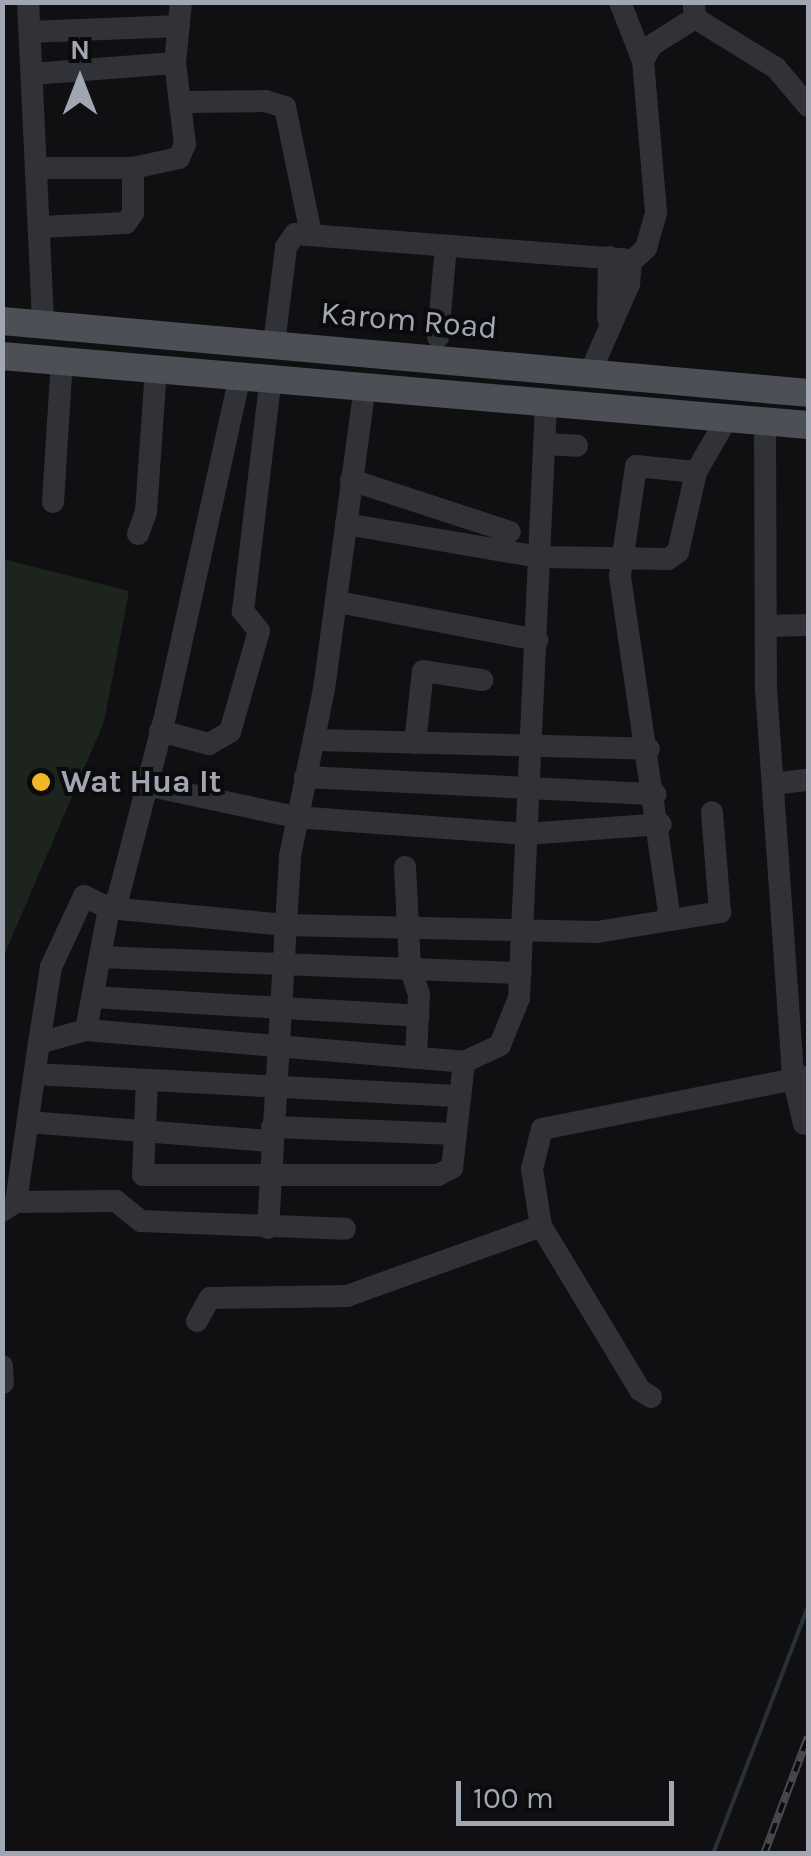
<!DOCTYPE html>
<style>
body{margin:0}
#map{position:relative;width:811px;height:1856px;overflow:hidden;background:#101012;font-family:Karla,sans-serif}
div>[style]{position:absolute}
[style*='--x']{left:calc(var(--x)*1px);top:calc(var(--y)*1px);width:calc(var(--w)*1px);rotate:calc(var(--a)*1deg)}
.green>*{inset:0;background:#1d241e}
.stream>*{height:4px;margin:-2px;padding:0 2px;transform-origin:2px;border-radius:2px;background:#293037}
.minor>*{height:22px;margin:-11px;padding:0 11px;transform-origin:11px;border-radius:11px;background:#313237}
.major>*{height:28px;margin:-14px;padding:0 14px;transform-origin:14px;border-radius:14px;background:#4d4f56}
.rail>*{height:8px;margin-top:-4px;transform-origin:0;background:repeating-linear-gradient(90deg,#0b0b0d 0 11px,#484a50 0 22px);box-sizing:border-box;border-block:2px solid #484a50}
.dots>*{width:28px;height:28px;translate:-50% -50%;box-sizing:border-box;border:5px solid #0b0b0d;border-radius:50%}
span{translate:-50% -50%;white-space:nowrap;text-align:center;line-height:1.15;-webkit-text-stroke:8px #0b0b0d;paint-order:stroke}
.street-label{font-size:32px;color:#a1a6b3}
.poi-label{font-size:32px;color:#a1a6b3;font-weight:700}
.left{translate:0 -50%;text-align:left}
.frame{position:absolute;inset:0;border:5px solid #a1a6b3;pointer-events:none}
.north{position:absolute;left:30px;top:30px;width:100px;height:100px;-webkit-text-stroke:8px #0b0b0d;paint-order:stroke;rotate:0deg;font-size:28px;font-weight:700;line-height:40px;text-align:center;color:#a1a6b3}
.north::after{content:'';display:block;margin:auto;width:35px;height:45px;background:#a1a6b3;clip-path:polygon(50% 0,100% 100%,50% 72%,0 100%)}
.scale{position:absolute;left:456px;top:1781px;width:218px;height:45px;box-sizing:border-box;border:5px solid #a1a6b3;border-top:0;padding-left:12px;font-size:30px;line-height:35px;white-space:nowrap;color:#a1a6b3;-webkit-text-stroke:8px #0b0b0d;paint-order:stroke}
</style>
<div id="map">
<div class="green">
<div style="clip-path:polygon(3px 559px,129px 591px,104px 722px,3px 958px)"></div>
</div>
<div class="stream">
<div style="--x:713;--y:1854;--w:266;--a:-69"></div>
</div>
<div class="minor">
<div style="--x:28;--y:2;--w:322;--a:87.3"></div>
<div style="--x:620;--y:2;--w:63;--a:68.7"></div>
<div style="--x:694;--y:6;--w:12;--a:85"></div>
<div style="--x:695;--y:18;--w:95;--a:31.7"></div>
<div style="--x:776;--y:68;--w:50;--a:49.9"></div>
<div style="--x:30;--y:32;--w:149;--a:-2.3"></div>
<div style="--x:32;--y:74;--w:143;--a:-4.4"></div>
<div style="--x:185;--y:102;--w:80;--a:-0.7"></div>
<div style="--x:265;--y:101;--w:21;--a:17"></div>
<div style="--x:285;--y:107;--w:130;--a:78.4"></div>
<div style="--x:39;--y:168;--w:94;--a:0"></div>
<div style="--x:133;--y:168;--w:47;--a:-12.3"></div>
<div style="--x:179;--y:158;--w:15;--a:-67"></div>
<div style="--x:185;--y:144;--w:82;--a:-97"></div>
<div style="--x:175;--y:63;--w:61;--a:-84.4"></div>
<div style="--x:41;--y:227;--w:85;--a:-2.7"></div>
<div style="--x:126;--y:223;--w:12;--a:-55"></div>
<div style="--x:133;--y:213;--w:45;--a:-90"></div>
<div style="--x:631;--y:262;--w:21;--a:-43"></div>
<div style="--x:646;--y:248;--w:37;--a:-74"></div>
<div style="--x:656;--y:212;--w:152;--a:-94.9"></div>
<div style="--x:643;--y:61;--w:18;--a:-61"></div>
<div style="--x:652;--y:45;--w:51;--a:-32.1"></div>
<div style="--x:608;--y:318;--w:61;--a:-89.1"></div>
<div style="--x:438;--y:337;--w:91;--a:-85"></div>
<div style="--x:274;--y:344;--w:98;--a:-82.9"></div>
<div style="--x:286;--y:247;--w:16;--a:-55"></div>
<div style="--x:295;--y:234;--w:328;--a:4.4"></div>
<div style="--x:622;--y:259;--w:9;--a:18"></div>
<div style="--x:631;--y:262;--w:22;--a:95"></div>
<div style="--x:629;--y:284;--w:97;--a:113.7"></div>
<div style="--x:765;--y:422;--w:267;--a:89.8"></div>
<div style="--x:766;--y:689;--w:389;--a:86"></div>
<div style="--x:793;--y:1077;--w:48;--a:76.8"></div>
<div style="--x:544;--y:444;--w:33;--a:3"></div>
<div style="--x:351;--y:480;--w:167;--a:18.1"></div>
<div style="--x:53;--y:502;--w:142;--a:-86.4"></div>
<div style="--x:346;--y:524;--w:197;--a:9.7"></div>
<div style="--x:540;--y:557;--w:128;--a:0.9"></div>
<div style="--x:668;--y:559;--w:12;--a:-35"></div>
<div style="--x:678;--y:552;--w:82;--a:-77.3"></div>
<div style="--x:696;--y:472;--w:60;--a:-60"></div>
<div style="--x:138;--y:534;--w:23;--a:-70"></div>
<div style="--x:146;--y:512;--w:144;--a:-86"></div>
<div style="--x:338;--y:602;--w:203;--a:10.8"></div>
<div style="--x:766;--y:626;--w:42;--a:-1.4"></div>
<div style="--x:160;--y:731;--w:51;--a:14.9"></div>
<div style="--x:209;--y:744;--w:24;--a:-30"></div>
<div style="--x:230;--y:732;--w:105;--a:-74"></div>
<div style="--x:259;--y:631;--w:26;--a:-129"></div>
<div style="--x:243;--y:611;--w:236;--a:-83.2"></div>
<div style="--x:316;--y:740;--w:333;--a:1.5"></div>
<div style="--x:415;--y:743;--w:72;--a:-83.7"></div>
<div style="--x:423;--y:671;--w:60;--a:8.7"></div>
<div style="--x:305;--y:777;--w:351;--a:2.8"></div>
<div style="--x:773;--y:784;--w:35;--a:-7"></div>
<div style="--x:146;--y:785;--w:152;--a:12.1"></div>
<div style="--x:295;--y:817;--w:232;--a:4.2"></div>
<div style="--x:526;--y:834;--w:135;--a:-4.2"></div>
<div style="--x:405;--y:867;--w:100;--a:87.1"></div>
<div style="--x:410;--y:967;--w:28;--a:72"></div>
<div style="--x:419;--y:994;--w:61;--a:92.8"></div>
<div style="--x:670;--y:919;--w:347;--a:-98.3"></div>
<div style="--x:620;--y:576;--w:111;--a:-81.7"></div>
<div style="--x:636;--y:466;--w:60;--a:5.7"></div>
<div style="--x:100;--y:957;--w:421;--a:2.2"></div>
<div style="--x:93;--y:997;--w:326;--a:3.3"></div>
<div style="--x:86;--y:1030;--w:379;--a:4.8"></div>
<div style="--x:39;--y:1043;--w:77;--a:-81"></div>
<div style="--x:51;--y:967;--w:78;--a:-65.1"></div>
<div style="--x:84;--y:896;--w:28;--a:26"></div>
<div style="--x:109;--y:908;--w:178;--a:5.5"></div>
<div style="--x:286;--y:925;--w:311;--a:1.3"></div>
<div style="--x:597;--y:932;--w:125;--a:-9.2"></div>
<div style="--x:720;--y:912;--w:100;--a:-94.6"></div>
<div style="--x:35;--y:1074;--w:426;--a:3"></div>
<div style="--x:147;--y:1080;--w:95;--a:92.4"></div>
<div style="--x:143;--y:1175;--w:295;--a:0"></div>
<div style="--x:438;--y:1175;--w:16;--a:-27"></div>
<div style="--x:452;--y:1168;--w:107;--a:-83.5"></div>
<div style="--x:464;--y:1062;--w:40;--a:-25"></div>
<div style="--x:500;--y:1045;--w:51;--a:-68"></div>
<div style="--x:519;--y:998;--w:595;--a:-87.4"></div>
<div style="--x:28;--y:1122;--w:245;--a:4.5"></div>
<div style="--x:272;--y:1127;--w:184;--a:2.2"></div>
<div style="--x:16;--y:1202;--w:100;--a:-0.6"></div>
<div style="--x:116;--y:1201;--w:32;--a:39"></div>
<div style="--x:141;--y:1221;--w:204;--a:2.2"></div>
<div style="--x:2;--y:1211;--w:17;--a:-33"></div>
<div style="--x:16;--y:1202;--w:161;--a:-81.8"></div>
<div style="--x:39;--y:1043;--w:49;--a:-15.5"></div>
<div style="--x:86;--y:1030;--w:124;--a:-79.3"></div>
<div style="--x:109;--y:908;--w:13;--a:-48"></div>
<div style="--x:118;--y:898;--w:192;--a:-75.5"></div>
<div style="--x:166;--y:712;--w:345;--a:-77.6"></div>
<div style="--x:268;--y:1228;--w:373;--a:-86.6"></div>
<div style="--x:290;--y:856;--w:170;--a:-78.5"></div>
<div style="--x:324;--y:689;--w:305;--a:-82.3"></div>
<div style="--x:197;--y:1321;--w:26;--a:-61"></div>
<div style="--x:210;--y:1298;--w:137;--a:-0.8"></div>
<div style="--x:347;--y:1296;--w:206;--a:-19.8"></div>
<div style="--x:2;--y:1366;--w:17;--a:87"></div>
<div style="--x:651;--y:1397;--w:13;--a:-148"></div>
<div style="--x:640;--y:1390;--w:192;--a:-121.1"></div>
<div style="--x:541;--y:1226;--w:58;--a:-99"></div>
<div style="--x:532;--y:1169;--w:41;--a:-76"></div>
<div style="--x:542;--y:1129;--w:268;--a:-11.2"></div>
</div>
<div class="major">
<div style="--x:2;--y:321;--w:809;--a:5.1"></div>
<div style="--x:2;--y:356;--w:809;--a:4.89"></div>
</div>
<div class="rail">
<div style="--x:764;--y:1854;--w:125;--a:-69.4"></div>
</div>
<div class="dots">
<div style="left:41px;top:782px;background:#f2b627"></div>
</div>
<div class="street-label">
<span style="left:409px;top:321px;rotate:5deg">Karom Road</span>
</div>
<div class="poi-label">
<span class="left" style="left:61px;top:782px">Wat Hua It</span>
</div>
<div class="frame"></div>
<div class="north">N</div>
<div class="scale">100 m</div>
</div>
